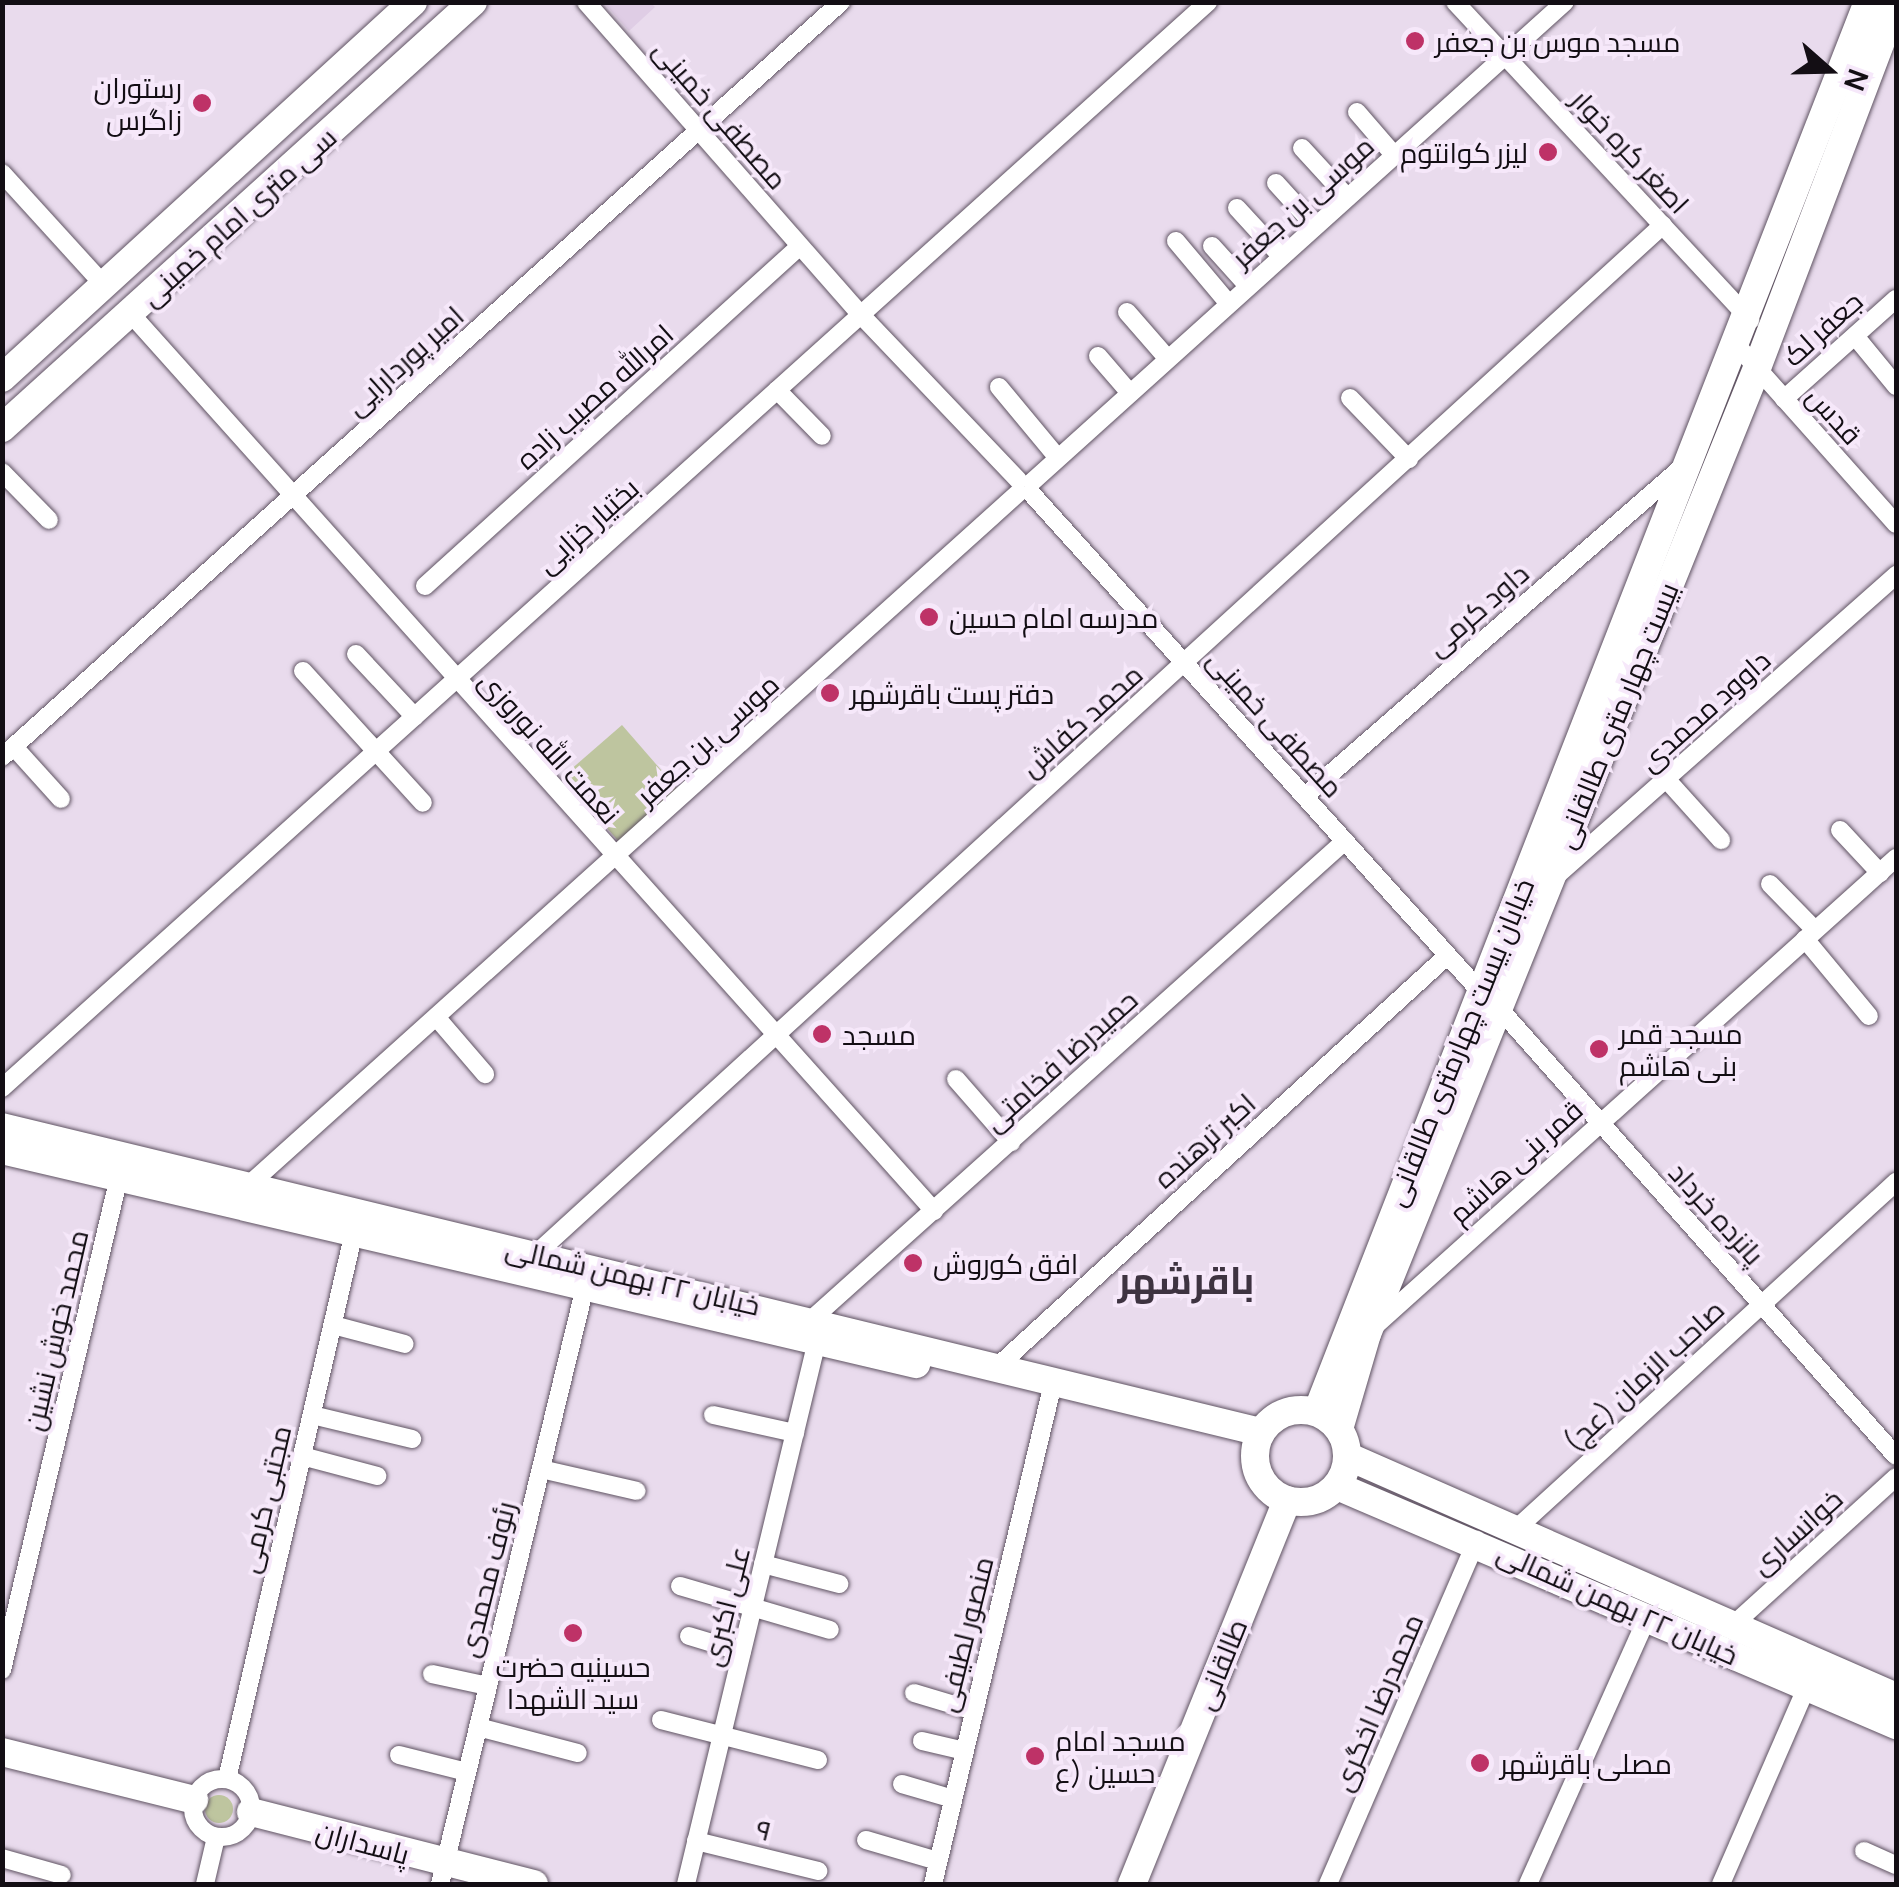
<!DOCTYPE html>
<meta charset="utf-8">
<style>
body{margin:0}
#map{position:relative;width:1899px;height:1887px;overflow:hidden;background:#e9dbed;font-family:Manrope,Cairo,sans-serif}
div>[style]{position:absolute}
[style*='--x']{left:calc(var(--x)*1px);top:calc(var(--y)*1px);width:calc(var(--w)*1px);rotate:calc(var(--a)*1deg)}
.built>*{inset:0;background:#dfcde5}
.green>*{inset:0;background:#bec59f;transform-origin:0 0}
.round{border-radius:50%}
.roads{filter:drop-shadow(0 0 2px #5f5362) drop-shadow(0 0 2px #5f5362)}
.street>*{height:18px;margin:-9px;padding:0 9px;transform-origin:9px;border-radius:9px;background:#fff}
.street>.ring{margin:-9px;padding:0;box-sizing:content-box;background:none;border:18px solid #fff;border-radius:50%}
.secondary>*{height:28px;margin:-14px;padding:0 14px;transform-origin:14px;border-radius:14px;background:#fff}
.secondary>.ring{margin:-14px;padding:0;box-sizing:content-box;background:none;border:28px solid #fff;border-radius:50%}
.dots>*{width:28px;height:28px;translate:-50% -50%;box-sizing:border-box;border:5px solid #f6e8fa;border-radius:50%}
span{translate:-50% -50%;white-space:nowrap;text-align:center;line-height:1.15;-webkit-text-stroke:8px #f6e8fa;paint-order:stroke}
.poi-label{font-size:28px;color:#130e14}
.left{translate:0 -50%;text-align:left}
.right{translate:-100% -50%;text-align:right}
.street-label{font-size:28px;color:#130e14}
.district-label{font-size:38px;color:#3e3341;font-weight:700}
.frame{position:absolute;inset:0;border:5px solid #130e14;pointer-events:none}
.north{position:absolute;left:1779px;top:20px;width:100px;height:100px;-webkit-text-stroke:8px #f6e8fa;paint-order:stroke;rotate:110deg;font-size:28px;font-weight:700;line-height:40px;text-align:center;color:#130e14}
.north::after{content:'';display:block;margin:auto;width:35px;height:45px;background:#130e14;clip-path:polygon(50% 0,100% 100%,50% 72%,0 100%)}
</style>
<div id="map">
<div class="built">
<div style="clip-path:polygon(604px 3px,651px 3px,655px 7px,629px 31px)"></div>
</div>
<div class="green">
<div style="left:622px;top:725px;width:87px;height:79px;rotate:49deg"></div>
<div class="round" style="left:205px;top:1795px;width:28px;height:28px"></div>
</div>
<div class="roads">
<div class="street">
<div style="--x:586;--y:2;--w:417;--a:48.7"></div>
<div style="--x:861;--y:315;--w:228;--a:46.4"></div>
<div style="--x:1455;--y:2;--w:434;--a:47.1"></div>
<div style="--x:1357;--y:112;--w:57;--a:49.3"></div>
<div style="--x:1302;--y:148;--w:67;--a:47.4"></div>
<div style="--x:2;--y:173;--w:151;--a:47.7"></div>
<div style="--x:1276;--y:183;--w:58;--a:47.8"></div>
<div style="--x:1237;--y:208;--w:65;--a:47.5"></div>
<div style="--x:1176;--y:241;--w:82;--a:49.9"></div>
<div style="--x:1212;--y:246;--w:54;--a:48"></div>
<div style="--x:1127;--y:312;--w:62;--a:48.9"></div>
<div style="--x:131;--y:314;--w:1204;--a:48.16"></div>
<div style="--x:1855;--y:336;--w:65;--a:50.6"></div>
<div style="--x:1733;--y:341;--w:245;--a:48.3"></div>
<div style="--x:1098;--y:356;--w:49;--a:49.1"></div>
<div style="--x:999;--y:387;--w:92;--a:50.3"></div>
<div style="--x:777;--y:390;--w:64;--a:45.6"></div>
<div style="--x:1350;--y:398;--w:85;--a:46"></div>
<div style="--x:1784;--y:399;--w:150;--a:-41.8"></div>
<div style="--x:2;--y:472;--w:67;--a:45.6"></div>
<div style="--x:1032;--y:482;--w:717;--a:-42.01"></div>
<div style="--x:1031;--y:493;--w:669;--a:47.97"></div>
<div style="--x:425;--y:586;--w:506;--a:-42.2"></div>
<div style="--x:356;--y:654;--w:86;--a:46.9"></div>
<div style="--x:303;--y:671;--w:178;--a:47.7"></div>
<div style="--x:14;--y:747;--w:70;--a:47.9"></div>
<div style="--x:2;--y:757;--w:1129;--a:-41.98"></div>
<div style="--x:1667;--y:780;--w:81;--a:48"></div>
<div style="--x:1305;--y:796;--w:499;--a:-41.1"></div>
<div style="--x:1840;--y:830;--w:59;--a:47.1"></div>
<div style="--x:1555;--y:877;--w:456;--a:-41.5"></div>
<div style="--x:1770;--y:884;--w:64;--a:45.6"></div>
<div style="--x:1805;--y:939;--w:100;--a:50.3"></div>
<div style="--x:1497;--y:1006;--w:601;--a:48.44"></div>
<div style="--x:437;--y:1018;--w:74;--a:49.4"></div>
<div style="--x:956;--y:1079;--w:84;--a:48.9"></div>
<div style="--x:2;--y:1088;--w:1623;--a:-42"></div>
<div style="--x:251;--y:1183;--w:1032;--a:-41.97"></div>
<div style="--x:536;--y:1254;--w:1526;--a:-42.4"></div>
<div style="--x:812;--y:1319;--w:716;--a:-41.89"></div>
<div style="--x:333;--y:1325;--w:74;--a:14.8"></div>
<div style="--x:1376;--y:1325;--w:699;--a:-41.93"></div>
<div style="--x:998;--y:1366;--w:609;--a:-42.41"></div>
<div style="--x:312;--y:1415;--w:103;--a:13.5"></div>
<div style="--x:713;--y:1415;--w:84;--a:12.4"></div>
<div style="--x:302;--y:1456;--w:78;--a:14.9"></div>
<div style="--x:541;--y:1469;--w:98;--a:12.9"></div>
<div style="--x:1516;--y:1529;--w:515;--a:-42.4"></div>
<div style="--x:763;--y:1564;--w:79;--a:14.7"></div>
<div style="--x:680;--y:1586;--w:156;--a:16.3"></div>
<div style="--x:1733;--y:1625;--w:220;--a:-42.2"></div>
<div style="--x:689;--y:1636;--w:55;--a:16.8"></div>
<div style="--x:2;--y:1670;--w:507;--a:-76.65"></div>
<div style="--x:432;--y:1674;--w:57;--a:12.1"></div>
<div style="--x:914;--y:1693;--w:63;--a:16.7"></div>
<div style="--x:661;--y:1720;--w:162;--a:14.3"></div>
<div style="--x:478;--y:1727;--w:103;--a:14.6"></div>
<div style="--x:922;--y:1741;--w:44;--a:13.1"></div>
<div style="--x:399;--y:1755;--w:70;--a:14"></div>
<div class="ring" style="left:193px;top:1779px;width:40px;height:40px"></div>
<div style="--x:227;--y:1779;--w:562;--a:-76.93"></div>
<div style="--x:902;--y:1784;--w:53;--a:16.4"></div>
<div style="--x:866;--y:1840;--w:75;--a:16.3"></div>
<div style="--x:696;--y:1841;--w:126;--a:13.8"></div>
<div style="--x:1864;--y:1851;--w:35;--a:24"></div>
<div style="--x:2;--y:1858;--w:62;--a:15.8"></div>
<div style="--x:205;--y:1884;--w:48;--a:-76.8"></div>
<div style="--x:440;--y:1884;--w:614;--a:-76.35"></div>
<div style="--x:686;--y:1884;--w:559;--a:-76.44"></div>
<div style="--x:933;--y:1884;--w:502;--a:-76.52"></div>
<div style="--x:1328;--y:1884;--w:375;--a:-66.6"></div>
<div style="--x:1528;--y:1884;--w:294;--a:-65.9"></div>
<div style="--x:1721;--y:1884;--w:216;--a:-66.5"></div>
</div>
<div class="secondary">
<div style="--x:2;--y:378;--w:557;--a:-42.45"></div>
<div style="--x:2;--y:428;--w:635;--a:-42.13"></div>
<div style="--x:2;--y:1127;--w:1295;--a:13.62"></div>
<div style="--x:2;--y:1150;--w:939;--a:13.18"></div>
<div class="ring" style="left:1255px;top:1410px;width:64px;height:64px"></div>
<div style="--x:1317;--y:1412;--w:1514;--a:-68.66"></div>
<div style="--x:1339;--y:1429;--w:99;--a:-73.6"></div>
<div style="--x:1367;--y:1334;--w:1042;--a:-68.01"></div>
<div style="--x:1757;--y:368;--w:392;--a:-69.2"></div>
<div style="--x:1347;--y:1456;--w:600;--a:23.7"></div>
<div style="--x:1337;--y:1486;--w:608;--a:23.15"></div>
<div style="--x:2;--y:1752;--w:198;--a:14"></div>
<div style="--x:251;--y:1812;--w:292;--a:14.3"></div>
<div style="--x:1132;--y:1884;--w:414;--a:-68"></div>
</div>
</div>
<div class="dots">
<div style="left:1415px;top:41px;background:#be3267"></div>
<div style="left:202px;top:103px;background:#be3267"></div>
<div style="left:1548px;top:152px;background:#be3267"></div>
<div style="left:929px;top:617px;background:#be3267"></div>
<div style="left:830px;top:693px;background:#be3267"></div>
<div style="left:822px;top:1034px;background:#be3267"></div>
<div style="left:1599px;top:1049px;background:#be3267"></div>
<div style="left:913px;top:1263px;background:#be3267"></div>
<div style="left:573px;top:1633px;background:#be3267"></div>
<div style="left:1035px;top:1756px;background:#be3267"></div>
<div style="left:1480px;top:1763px;background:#be3267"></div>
</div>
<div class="poi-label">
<span class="left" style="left:1435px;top:41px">مسجد موس بن جعفر</span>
<span class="right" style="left:182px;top:103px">رستوران<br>زاگرس</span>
<span class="right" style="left:1528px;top:152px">لیزر کوانتوم</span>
<span class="left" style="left:949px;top:617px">مدرسه امام حسین</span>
<span class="left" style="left:850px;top:693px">دفتر پست باقرشهر</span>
<span class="left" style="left:1619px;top:1049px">مسجد قمر<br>بنی هاشم</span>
<span class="left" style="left:842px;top:1034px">مسجد</span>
<span class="left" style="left:933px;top:1263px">افق کوروش</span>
<span style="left:573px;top:1682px">حسینیه حضرت<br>سید الشهدا</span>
<span class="left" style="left:1055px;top:1756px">مسجد امام<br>حسین (ع</span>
<span class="left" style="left:1500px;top:1763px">مصلی باقرشهر</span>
</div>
<div class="street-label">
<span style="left:721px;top:114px;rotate:49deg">مصطفی خمینی</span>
<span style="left:1631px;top:151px;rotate:47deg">اصغر کره خوار</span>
<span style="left:1302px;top:201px;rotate:-42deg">موسی بن جعفر</span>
<span style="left:238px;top:216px;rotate:-42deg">سی متری امام خمینی</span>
<span style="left:1822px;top:328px;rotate:-42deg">جعفر لک</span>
<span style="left:404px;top:360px;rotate:-42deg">امیر پوردارایی</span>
<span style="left:594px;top:396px;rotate:-42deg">امرالله مصیب زاده</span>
<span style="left:1835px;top:415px;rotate:48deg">قدس</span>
<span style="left:587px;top:525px;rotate:-42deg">بختیار خزایی</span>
<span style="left:1477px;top:609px;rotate:-41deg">داود کرمی</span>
<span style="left:1704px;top:710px;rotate:-42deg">داوود محمدی</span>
<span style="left:1616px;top:715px;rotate:-68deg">بیست چهار متری طالقانی</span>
<span style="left:1081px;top:720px;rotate:-42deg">محمد کفاش</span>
<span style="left:1276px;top:723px;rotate:48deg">مصطفی خمینی</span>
<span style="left:707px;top:739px;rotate:-42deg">موسی بن جعفر</span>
<span style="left:550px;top:747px;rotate:48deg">نعمت الله نوروزی</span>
<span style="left:1459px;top:1042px;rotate:-68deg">خیابان بیست چهارمتری طالقانی</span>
<span style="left:1060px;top:1060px;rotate:-42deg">حمیدرضا فخامتی</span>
<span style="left:1204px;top:1140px;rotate:-42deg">اکبر ترهنده</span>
<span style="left:1515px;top:1161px;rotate:-42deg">قمر بنی هاشم</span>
<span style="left:1717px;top:1213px;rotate:48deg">پانزده خرداد</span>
<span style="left:633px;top:1276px;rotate:13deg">خیابان ۲۲ بهمن شمالی</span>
<span style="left:55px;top:1330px;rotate:-77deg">محمد خوش نشین</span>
<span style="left:1643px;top:1375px;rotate:-43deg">صاحب الزمان (عج)</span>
<span style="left:264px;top:1499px;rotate:-77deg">مجتبی کرمی</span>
<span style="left:1796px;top:1531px;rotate:-42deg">خوانساری</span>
<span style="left:486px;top:1579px;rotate:-76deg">رئوف محمدی</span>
<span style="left:1618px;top:1603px;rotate:24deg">خیابان ۲۲ بهمن شمالی</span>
<span style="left:725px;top:1606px;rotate:-76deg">علی اکبری</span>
<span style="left:964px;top:1634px;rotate:-76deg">منصور لطیفی</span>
<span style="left:1220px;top:1664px;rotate:-68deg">طالقانی</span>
<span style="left:1377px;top:1702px;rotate:-67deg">محمدرضا اخگری</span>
<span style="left:764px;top:1829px;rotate:14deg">۹</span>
<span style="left:363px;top:1842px;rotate:15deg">پاسداران</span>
</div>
<div class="district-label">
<span style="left:1186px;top:1280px">باقرشهر</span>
</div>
<div class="frame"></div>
<div class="north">N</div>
</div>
